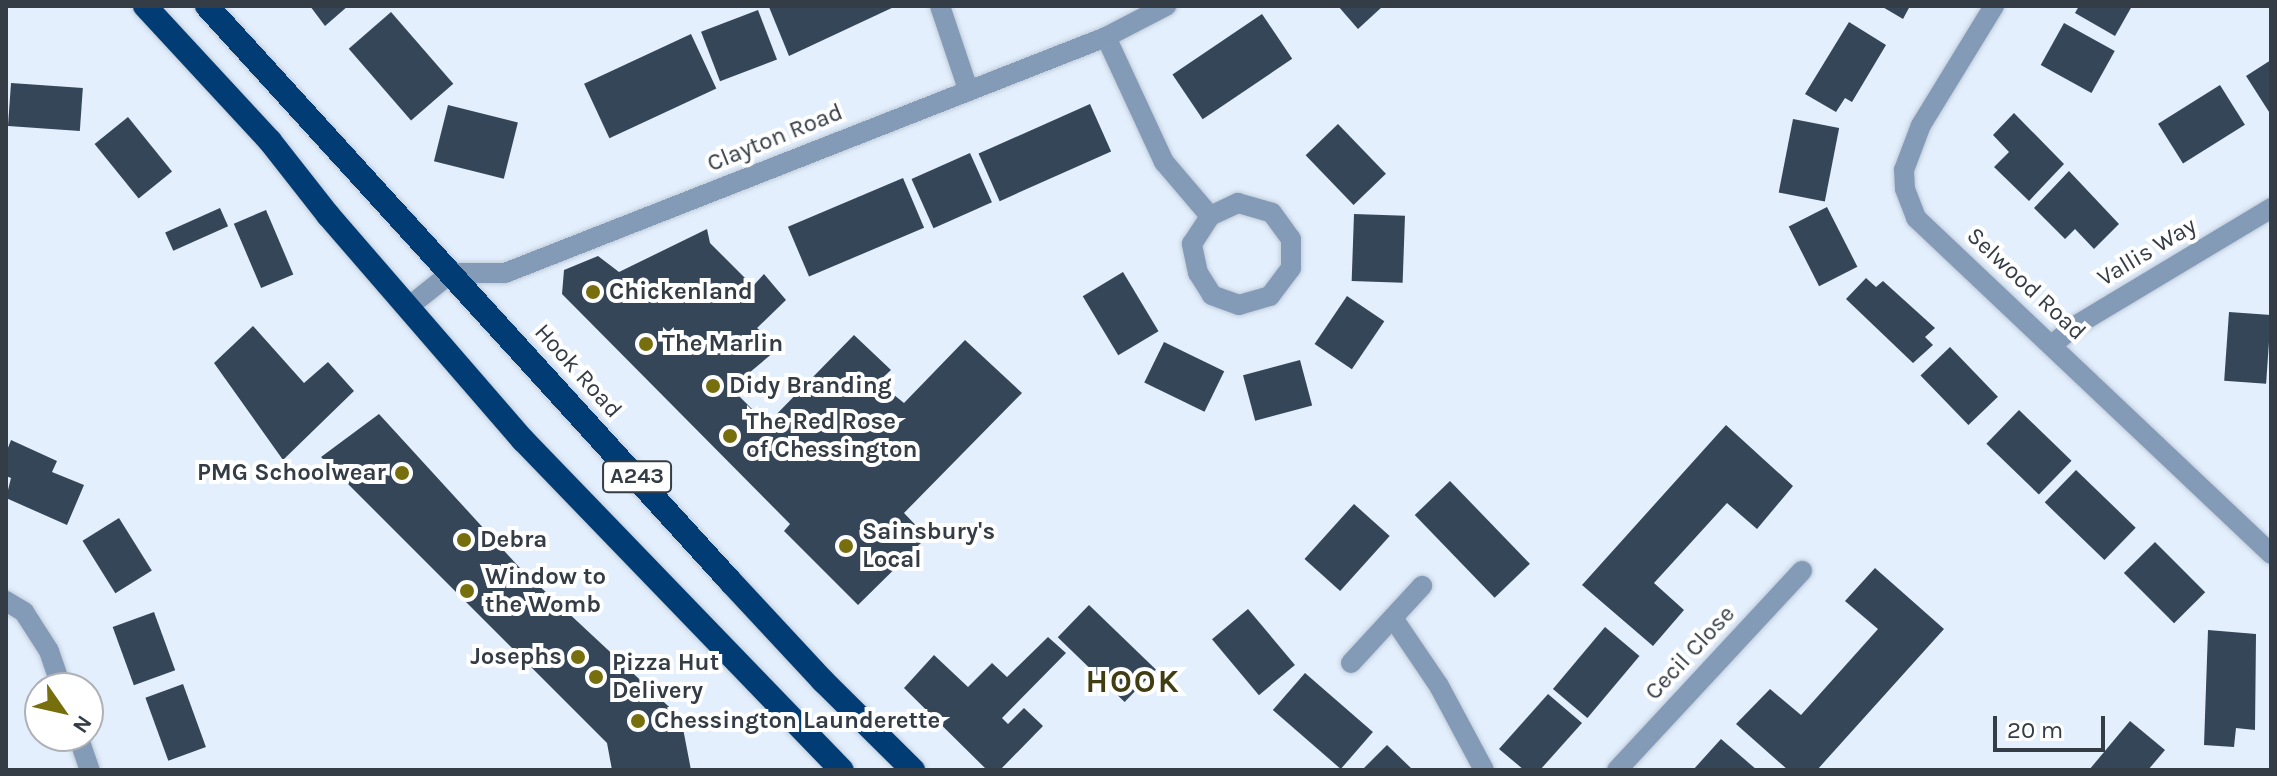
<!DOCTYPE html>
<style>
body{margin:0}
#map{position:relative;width:2277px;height:776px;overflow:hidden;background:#e3effd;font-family:Karla,sans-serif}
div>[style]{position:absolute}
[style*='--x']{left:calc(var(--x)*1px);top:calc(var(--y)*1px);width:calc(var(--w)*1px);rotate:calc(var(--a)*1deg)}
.building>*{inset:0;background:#364659;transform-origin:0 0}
.roads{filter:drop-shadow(0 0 2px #c0cbd8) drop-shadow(0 0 2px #c0cbd8)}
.minor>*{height:20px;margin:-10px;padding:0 10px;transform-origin:10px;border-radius:10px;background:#849bb8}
.highway>*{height:24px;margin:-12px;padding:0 12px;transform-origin:12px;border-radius:12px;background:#023c74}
.dots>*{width:22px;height:22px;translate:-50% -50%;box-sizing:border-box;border:4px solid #fff;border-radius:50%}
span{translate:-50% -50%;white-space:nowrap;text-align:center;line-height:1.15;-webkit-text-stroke:8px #fff;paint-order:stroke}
.shield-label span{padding:2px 6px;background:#fff;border:2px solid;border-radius:6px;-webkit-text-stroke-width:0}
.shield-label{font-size:22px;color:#343c45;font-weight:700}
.street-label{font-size:24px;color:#343c45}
.poi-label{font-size:24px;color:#343c45;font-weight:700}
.left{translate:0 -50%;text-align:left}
.right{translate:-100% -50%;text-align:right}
.district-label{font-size:32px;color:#413d13;font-weight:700;letter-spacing:2px}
.frame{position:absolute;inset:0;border:8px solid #343c45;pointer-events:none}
.north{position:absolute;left:24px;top:672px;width:80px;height:80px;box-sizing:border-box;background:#fff;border:2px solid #aeb1b5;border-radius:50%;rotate:124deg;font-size:22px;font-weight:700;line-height:32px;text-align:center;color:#343c45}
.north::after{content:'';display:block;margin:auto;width:28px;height:36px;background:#776f0e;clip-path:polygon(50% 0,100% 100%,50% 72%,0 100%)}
.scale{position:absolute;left:1993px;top:716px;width:112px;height:36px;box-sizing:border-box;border:4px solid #343c45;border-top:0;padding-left:10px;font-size:24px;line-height:28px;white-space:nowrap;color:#343c45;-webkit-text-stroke:6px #fff;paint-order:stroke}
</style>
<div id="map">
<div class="building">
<div style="clip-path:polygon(310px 6px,348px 6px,325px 26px)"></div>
<div style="clip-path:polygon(896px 6px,789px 56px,769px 7px,772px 6px)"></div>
<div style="clip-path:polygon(1338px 6px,1383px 6px,1358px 29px)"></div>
<div style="clip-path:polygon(1881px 6px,1910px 6px,1903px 19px)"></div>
<div style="clip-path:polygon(2079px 6px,2132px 6px,2115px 36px,2075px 13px)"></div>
<div style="left:758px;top:10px;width:53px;height:61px;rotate:69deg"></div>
<div style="left:391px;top:12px;width:95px;height:56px;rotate:49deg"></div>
<div style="left:1262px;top:14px;width:54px;height:108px;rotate:56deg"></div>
<div style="clip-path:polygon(1849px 22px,1886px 45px,1852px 102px,1845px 98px,1836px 112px,1805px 94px)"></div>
<div style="left:2064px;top:23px;width:58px;height:48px;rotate:29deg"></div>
<div style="left:691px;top:34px;width:60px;height:118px;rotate:65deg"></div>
<div style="clip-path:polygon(2271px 60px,2271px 115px,2246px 76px)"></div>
<div style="left:11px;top:83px;width:72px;height:43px;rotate:4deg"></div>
<div style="left:2220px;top:85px;width:47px;height:73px;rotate:58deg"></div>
<div style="left:1090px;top:104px;width:52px;height:122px;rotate:66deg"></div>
<div style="left:448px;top:105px;width:72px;height:58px;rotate:14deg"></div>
<div style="clip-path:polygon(2014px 113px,2064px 164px,2029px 201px,1994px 167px,2009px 152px,1993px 135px)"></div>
<div style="left:128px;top:117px;width:70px;height:43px;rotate:51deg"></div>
<div style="left:1793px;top:119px;width:47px;height:75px;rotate:11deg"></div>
<div style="left:1338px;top:124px;width:69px;height:45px;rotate:46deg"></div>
<div style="left:970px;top:153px;width:54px;height:64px;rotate:66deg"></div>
<div style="clip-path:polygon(2069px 171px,2119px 224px,2094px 249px,2075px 229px,2065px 239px,2034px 208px)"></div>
<div style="left:903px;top:178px;width:54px;height:125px;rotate:67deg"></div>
<div style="left:1827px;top:207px;width:67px;height:43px;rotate:63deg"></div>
<div style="left:220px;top:208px;width:20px;height:60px;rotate:66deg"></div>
<div style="left:266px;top:210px;width:70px;height:35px;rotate:67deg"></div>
<div style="left:1354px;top:214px;width:51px;height:67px;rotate:2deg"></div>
<div style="clip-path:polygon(707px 229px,710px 243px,753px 286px,764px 274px,786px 300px,757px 328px,780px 347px,731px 388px,767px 424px,854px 335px,891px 370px,878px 382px,904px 403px,965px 340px,1022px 393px,904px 513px,927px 537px,858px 605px,784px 531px,790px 524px,562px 294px,564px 270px,598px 256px,619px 272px)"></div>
<div style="left:1123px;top:272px;width:69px;height:47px;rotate:59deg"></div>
<div style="clip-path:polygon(1866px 278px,1876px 287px,1883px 281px,1935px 328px,1925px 337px,1933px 345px,1913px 363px,1846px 299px)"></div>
<div style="left:1347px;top:296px;width:45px;height:58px;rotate:34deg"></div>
<div style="left:2229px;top:312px;width:42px;height:69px;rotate:4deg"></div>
<div style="clip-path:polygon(253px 326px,304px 383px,328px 362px,354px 391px,283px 460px,214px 363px)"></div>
<div style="left:1164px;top:342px;width:67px;height:45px;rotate:26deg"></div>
<div style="left:1950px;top:347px;width:69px;height:41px;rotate:46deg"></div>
<div style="left:1300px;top:360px;width:47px;height:59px;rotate:75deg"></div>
<div style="left:2019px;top:410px;width:73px;height:47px;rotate:44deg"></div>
<div style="clip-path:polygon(379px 414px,519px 567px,681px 718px,691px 770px,612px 770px,607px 743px,321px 457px)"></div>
<div style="clip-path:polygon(1726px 425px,1793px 486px,1757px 529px,1727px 503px,1654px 583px,1684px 610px,1653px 646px,1582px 585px)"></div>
<div style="clip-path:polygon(11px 440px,57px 461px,52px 472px,84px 485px,67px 525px,6px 498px,11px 478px,6px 476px,6px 453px)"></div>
<div style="left:2076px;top:470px;width:83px;height:45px;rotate:44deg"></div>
<div style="left:1450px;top:481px;width:115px;height:49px;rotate:46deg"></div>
<div style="left:1354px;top:504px;width:48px;height:74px;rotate:42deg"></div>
<div style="left:119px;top:518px;width:62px;height:43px;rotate:58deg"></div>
<div style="left:2155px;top:542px;width:71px;height:44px;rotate:45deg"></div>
<div style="clip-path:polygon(1875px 568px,1944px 629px,1817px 770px,1788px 770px,1736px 724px,1770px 689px,1801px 715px,1878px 629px,1845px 601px)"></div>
<div style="left:1089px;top:605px;width:93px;height:45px;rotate:44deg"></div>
<div style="left:1248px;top:609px;width:73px;height:47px;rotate:50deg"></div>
<div style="left:154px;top:612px;width:62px;height:44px;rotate:70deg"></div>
<div style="left:1605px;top:627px;width:45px;height:81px;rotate:40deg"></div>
<div style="clip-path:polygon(2208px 630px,2256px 634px,2255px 730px,2236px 728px,2234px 747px,2204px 745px)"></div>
<div style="clip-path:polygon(1048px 637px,1066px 653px,1002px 718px,1008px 724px,1024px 708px,1043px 726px,1000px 770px,987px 770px,904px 688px,934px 655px,968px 687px,992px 663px,1007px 677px)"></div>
<div style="left:1305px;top:673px;width:90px;height:49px;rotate:41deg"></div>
<div style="left:183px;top:684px;width:67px;height:40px;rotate:70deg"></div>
<div style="clip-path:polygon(1548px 694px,1582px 723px,1540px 770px,1524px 770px,1499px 749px)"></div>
<div style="clip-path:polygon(2130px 721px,2165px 750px,2148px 770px,2089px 770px)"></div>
<div style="clip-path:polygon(1721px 739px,1757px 770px,1693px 770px)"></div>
<div style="clip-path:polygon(1387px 745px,1413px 770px,1362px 770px)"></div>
</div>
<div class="roads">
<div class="minor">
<div style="--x:940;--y:6;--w:88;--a:71.4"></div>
<div style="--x:1994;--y:6;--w:140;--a:121.5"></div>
<div style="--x:1921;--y:125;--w:48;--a:110.7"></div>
<div style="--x:1904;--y:170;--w:19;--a:87"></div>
<div style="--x:1905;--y:189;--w:31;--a:69"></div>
<div style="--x:1916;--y:218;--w:489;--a:43.4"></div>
<div style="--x:1106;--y:37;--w:138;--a:65.1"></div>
<div style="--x:1164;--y:162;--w:71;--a:49.6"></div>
<div style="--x:1210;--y:216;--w:31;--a:-25"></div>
<div style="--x:1238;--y:203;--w:35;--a:16"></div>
<div style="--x:1272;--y:213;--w:32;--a:54"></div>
<div style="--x:1291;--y:239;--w:29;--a:90"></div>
<div style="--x:1291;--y:268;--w:35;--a:127"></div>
<div style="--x:1270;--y:296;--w:32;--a:164"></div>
<div style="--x:1239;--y:305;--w:29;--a:-160"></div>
<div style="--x:1212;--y:295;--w:26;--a:-122"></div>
<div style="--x:1198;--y:273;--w:30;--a:-102"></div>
<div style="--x:1192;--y:244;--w:33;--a:-57"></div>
<div style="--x:407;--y:308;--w:56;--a:-38.5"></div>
<div style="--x:451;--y:273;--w:54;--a:0"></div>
<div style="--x:505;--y:273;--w:646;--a:-21.44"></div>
<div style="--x:1106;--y:37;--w:68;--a:-27.3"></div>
<div style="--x:2052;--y:345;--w:30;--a:-40"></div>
<div style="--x:2075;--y:326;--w:229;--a:-31"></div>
<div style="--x:6;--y:601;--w:21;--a:31"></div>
<div style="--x:24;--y:612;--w:46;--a:57.3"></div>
<div style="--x:49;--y:651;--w:39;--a:71"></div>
<div style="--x:1393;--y:618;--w:82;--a:55.9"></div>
<div style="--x:1439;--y:686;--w:95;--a:61.8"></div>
<div style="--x:1351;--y:663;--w:105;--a:-47.3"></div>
<div style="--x:78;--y:736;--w:36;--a:71"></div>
<div style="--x:1617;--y:770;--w:272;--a:-47.1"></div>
</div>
<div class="highway">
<div style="--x:145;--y:6;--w:184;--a:47.2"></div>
<div style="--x:270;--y:141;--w:94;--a:51.9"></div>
<div style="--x:328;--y:215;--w:298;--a:49.1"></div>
<div style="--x:523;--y:440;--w:459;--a:46"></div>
<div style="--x:207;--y:6;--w:779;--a:47.71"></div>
<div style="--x:731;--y:582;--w:135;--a:47.1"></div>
<div style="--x:823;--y:681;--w:127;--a:44.7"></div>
</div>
</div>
<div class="dots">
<div style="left:593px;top:292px;background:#776f0e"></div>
<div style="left:646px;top:344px;background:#776f0e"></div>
<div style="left:713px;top:386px;background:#776f0e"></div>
<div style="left:730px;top:436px;background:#776f0e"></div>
<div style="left:402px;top:473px;background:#776f0e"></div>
<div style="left:464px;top:540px;background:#776f0e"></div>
<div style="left:846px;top:546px;background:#776f0e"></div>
<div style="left:467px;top:591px;background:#776f0e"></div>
<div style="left:578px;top:657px;background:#776f0e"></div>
<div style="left:596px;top:677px;background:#776f0e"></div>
<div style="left:638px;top:721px;background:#776f0e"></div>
</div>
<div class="shield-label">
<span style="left:637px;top:477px">A243</span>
</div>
<div class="street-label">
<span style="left:775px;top:138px;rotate:-22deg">Clayton Road</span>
<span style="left:2147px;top:252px;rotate:-31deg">Vallis Way</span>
<span style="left:2026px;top:284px;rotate:43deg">Selwood Road</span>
<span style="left:578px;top:371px;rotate:48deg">Hook Road</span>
<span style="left:1690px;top:653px;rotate:-47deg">Cecil Close</span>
</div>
<div class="poi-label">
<span class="left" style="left:609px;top:292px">Chickenland</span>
<span class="left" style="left:662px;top:344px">The Marlin</span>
<span class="left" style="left:729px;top:386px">Didy Branding</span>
<span class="left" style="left:746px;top:436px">The Red Rose<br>of Chessington</span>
<span class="right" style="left:386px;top:473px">PMG Schoolwear</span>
<span class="left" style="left:862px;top:546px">Sainsbury's<br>Local</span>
<span class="left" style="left:480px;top:540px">Debra</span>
<span class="left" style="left:485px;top:591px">Window to<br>the Womb</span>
<span class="right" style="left:562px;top:657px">Josephs</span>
<span class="left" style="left:612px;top:677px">Pizza Hut<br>Delivery</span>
<span class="left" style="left:654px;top:721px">Chessington Launderette</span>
</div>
<div class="district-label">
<span style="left:1133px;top:682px">HOOK</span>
</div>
<div class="frame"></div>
<div class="north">N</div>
<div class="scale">20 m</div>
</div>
